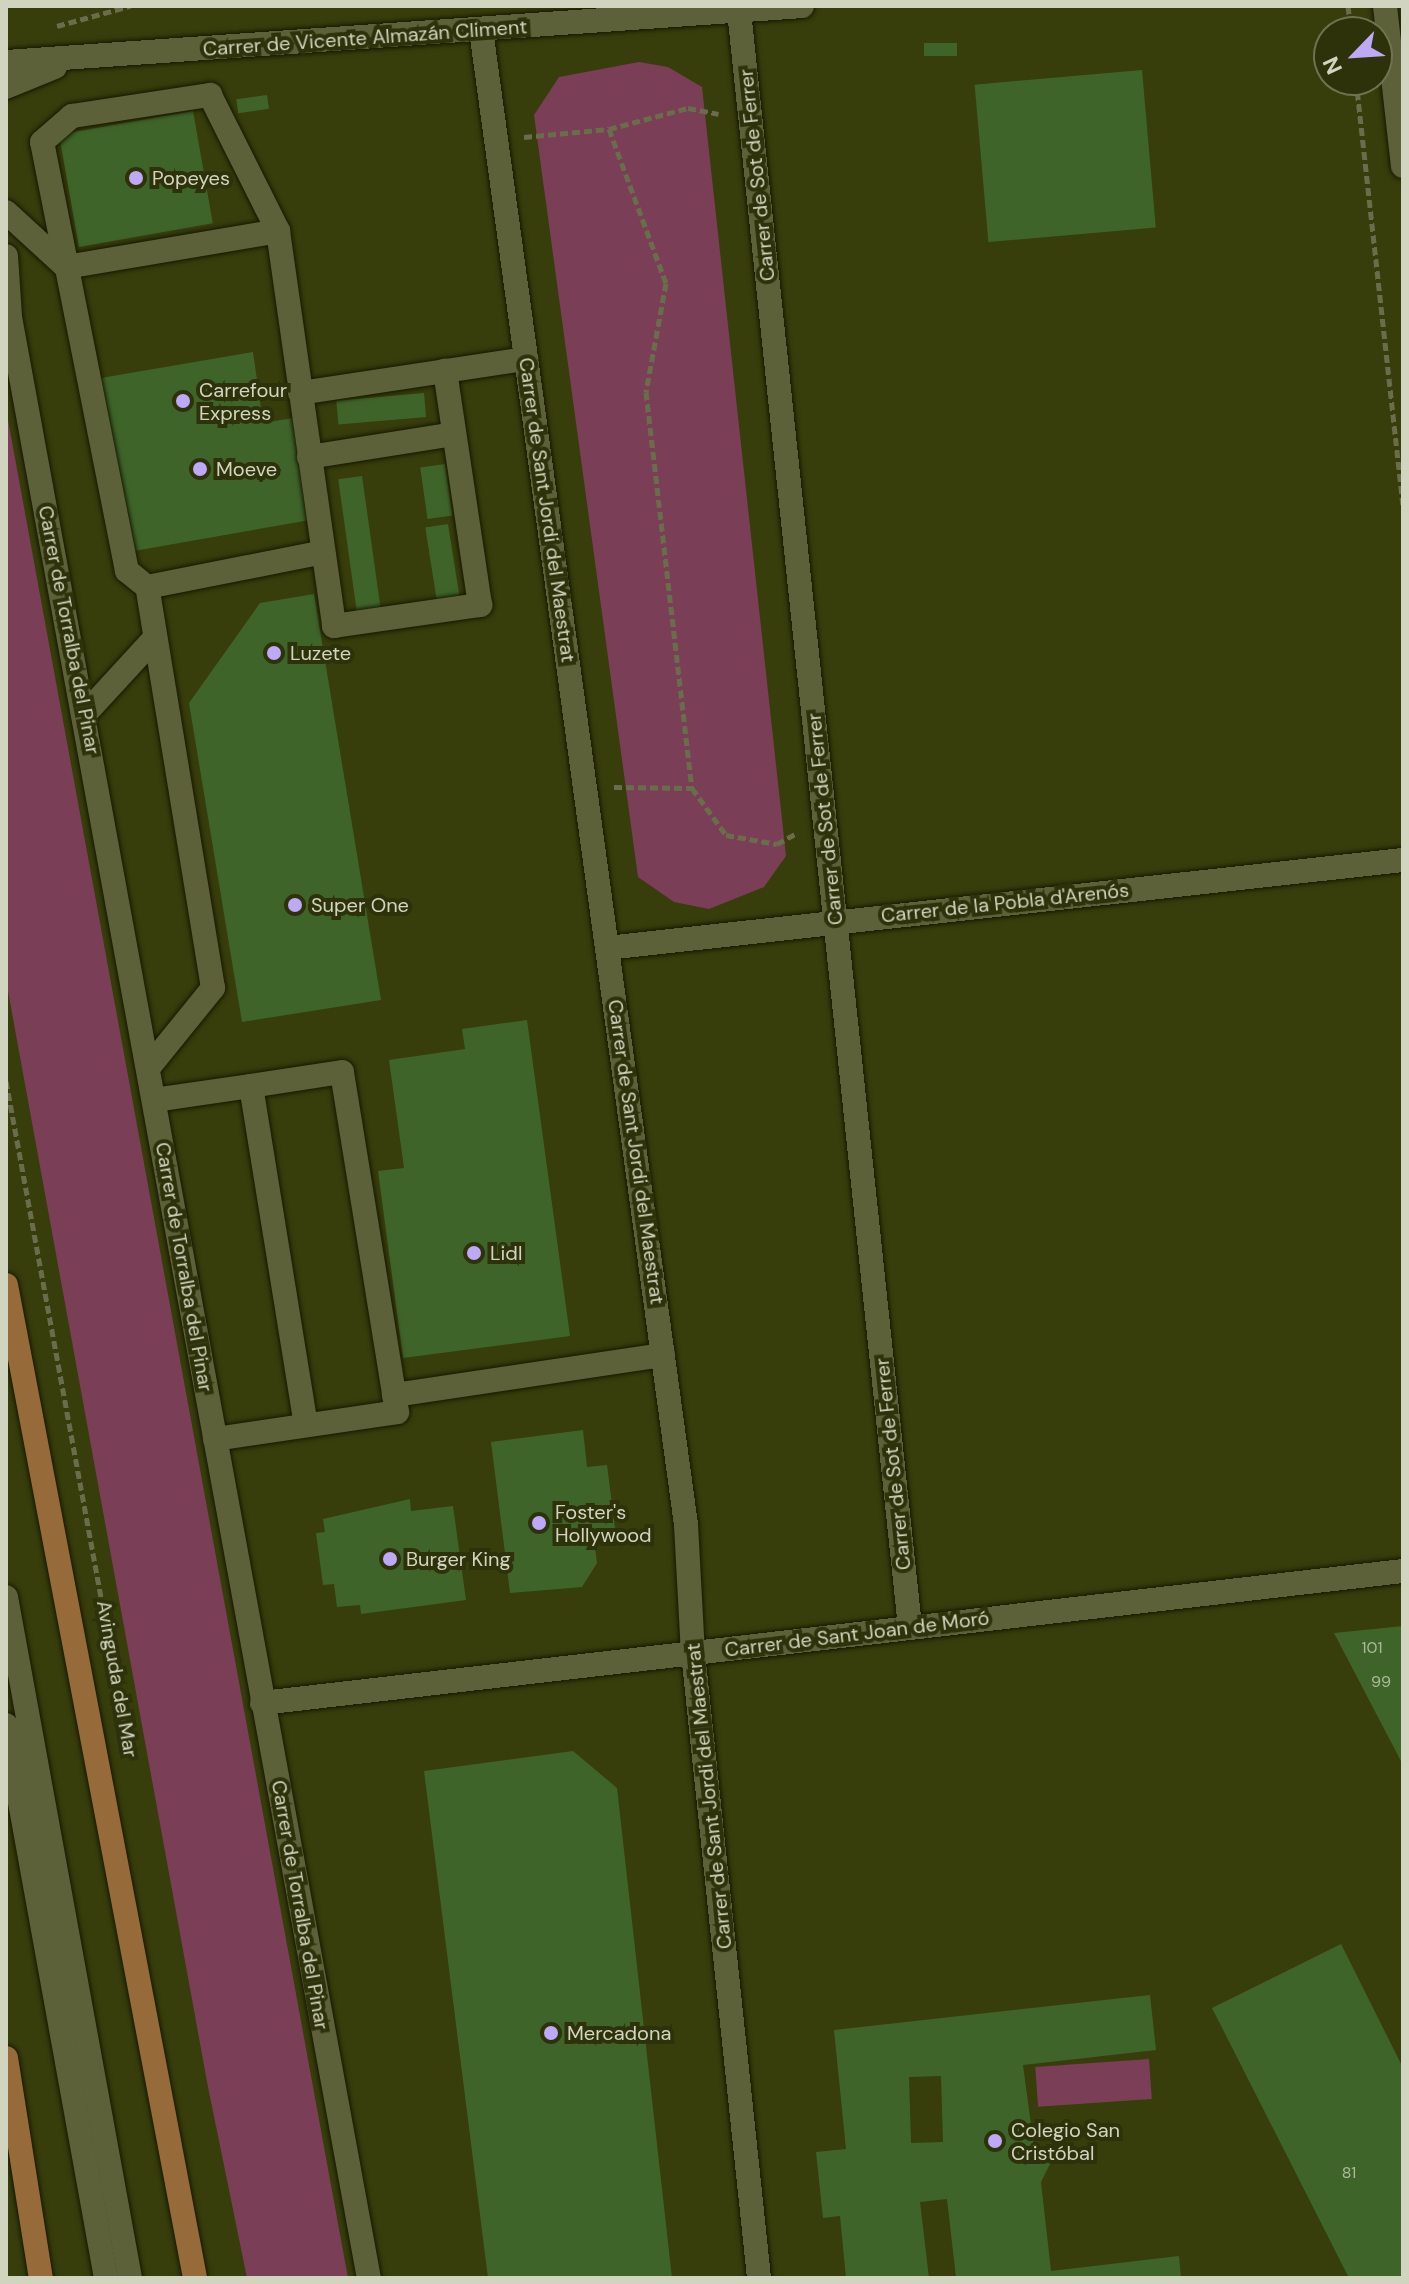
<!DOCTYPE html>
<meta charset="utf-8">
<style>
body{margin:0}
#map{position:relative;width:1409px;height:2284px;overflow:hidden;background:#2e320a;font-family:"DM Sans",sans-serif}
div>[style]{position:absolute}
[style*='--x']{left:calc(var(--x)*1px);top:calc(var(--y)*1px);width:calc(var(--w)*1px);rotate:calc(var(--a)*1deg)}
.built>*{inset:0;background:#383d0c}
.green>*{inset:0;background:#7a3e56;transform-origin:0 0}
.building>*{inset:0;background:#3f642a;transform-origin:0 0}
.path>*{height:5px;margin-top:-2.5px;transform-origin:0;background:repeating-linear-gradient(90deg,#696d4b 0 8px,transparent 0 12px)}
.roads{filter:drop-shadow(0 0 2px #161900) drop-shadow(0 0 2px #161900)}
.minor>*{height:24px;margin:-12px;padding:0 12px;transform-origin:12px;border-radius:12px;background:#5c613a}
.major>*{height:24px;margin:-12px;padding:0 12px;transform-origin:12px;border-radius:12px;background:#966b39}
.dots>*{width:22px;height:22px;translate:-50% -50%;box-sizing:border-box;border:4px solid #2e320a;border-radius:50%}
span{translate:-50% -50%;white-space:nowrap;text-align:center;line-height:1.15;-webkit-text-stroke:8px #2e320a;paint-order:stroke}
.number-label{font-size:16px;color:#acb99a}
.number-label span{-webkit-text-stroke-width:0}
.street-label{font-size:20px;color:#d1d5bf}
.poi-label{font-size:20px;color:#d1d5bf}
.left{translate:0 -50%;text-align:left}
.frame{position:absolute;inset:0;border:8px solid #d1d5bf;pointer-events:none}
.north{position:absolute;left:1313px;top:16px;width:80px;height:80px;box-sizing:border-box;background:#2e320a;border:2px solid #6f7352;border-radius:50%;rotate:245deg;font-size:22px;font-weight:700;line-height:32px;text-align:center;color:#d1d5bf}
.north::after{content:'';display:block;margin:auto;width:28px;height:36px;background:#bda9f5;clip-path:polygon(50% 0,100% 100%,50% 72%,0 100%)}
</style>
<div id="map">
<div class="built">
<div style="clip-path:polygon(evenodd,6px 6px,1403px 6px,1403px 2278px,6px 2278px,6px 6px,1329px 32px,1377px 32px,1377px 80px,1329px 80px,1329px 32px)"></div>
</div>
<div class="green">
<div style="clip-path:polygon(639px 62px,668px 67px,702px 87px,786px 856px,764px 887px,709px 909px,674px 902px,638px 877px,534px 115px,559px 77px)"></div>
<div style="clip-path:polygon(6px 409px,348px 2278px,247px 2278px,208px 2087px,6px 980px)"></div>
<div style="left:1149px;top:2059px;width:40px;height:114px;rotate:86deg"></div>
</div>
<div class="building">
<div style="left:957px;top:43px;width:13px;height:33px;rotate:90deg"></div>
<div style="left:1142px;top:70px;width:158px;height:168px;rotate:85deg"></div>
<div style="left:267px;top:95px;width:14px;height:31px;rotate:82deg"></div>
<div style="left:193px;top:111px;width:114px;height:136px;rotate:80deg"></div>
<div style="clip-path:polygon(253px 352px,263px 423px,293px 418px,310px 520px,134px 551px,101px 378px)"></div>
<div style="left:424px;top:393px;width:24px;height:88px;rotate:85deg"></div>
<div style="left:445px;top:464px;width:52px;height:25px;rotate:82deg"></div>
<div style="left:362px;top:476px;width:133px;height:24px;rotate:82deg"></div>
<div style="left:448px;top:524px;width:73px;height:23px;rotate:81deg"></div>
<div style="clip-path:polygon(314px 594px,381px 1000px,242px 1022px,189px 703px,260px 603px)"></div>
<div style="clip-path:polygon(527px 1020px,570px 1336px,403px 1358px,378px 1171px,404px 1168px,389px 1060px,465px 1049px,462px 1029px)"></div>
<div style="clip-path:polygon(583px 1430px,587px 1467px,607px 1465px,616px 1536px,594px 1539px,597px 1563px,582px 1587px,510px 1593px,491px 1442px)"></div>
<div style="clip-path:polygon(410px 1499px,411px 1511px,453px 1506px,466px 1600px,361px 1614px,360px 1605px,337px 1607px,334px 1584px,323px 1585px,316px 1533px,325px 1532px,323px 1519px)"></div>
<div style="clip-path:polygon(1403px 1626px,1403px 1765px,1334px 1633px)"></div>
<div style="clip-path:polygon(573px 1751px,617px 1788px,672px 2278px,488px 2278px,424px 1771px)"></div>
<div style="clip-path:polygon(1341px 1944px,1403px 2068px,1403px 2278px,1349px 2278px,1212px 2008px)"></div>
<div style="clip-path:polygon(evenodd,1150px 1995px,1156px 2050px,1023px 2065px,1035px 2154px,1051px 2162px,1041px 2182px,1051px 2271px,1179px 2256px,1181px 2278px,956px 2278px,947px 2199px,920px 2202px,929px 2278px,846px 2278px,840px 2216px,823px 2218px,816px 2152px,846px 2149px,834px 2030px,1150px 1995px,941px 2076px,943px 2142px,911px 2143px,909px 2077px,941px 2076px)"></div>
</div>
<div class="path">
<div style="--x:1348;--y:6;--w:26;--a:83"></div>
<div style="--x:57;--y:26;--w:76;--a:-15.3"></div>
<div style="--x:1356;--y:80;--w:427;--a:83.7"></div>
<div style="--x:609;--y:129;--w:164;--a:69.7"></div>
<div style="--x:666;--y:283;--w:111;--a:100.4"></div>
<div style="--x:646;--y:392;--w:399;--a:83.4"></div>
<div style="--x:692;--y:788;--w:58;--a:54.1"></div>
<div style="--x:726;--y:835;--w:52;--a:10"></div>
<div style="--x:777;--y:844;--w:21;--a:-29"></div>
<div style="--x:524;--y:137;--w:85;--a:-5.4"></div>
<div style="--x:609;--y:129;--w:82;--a:-14.9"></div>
<div style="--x:688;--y:108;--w:31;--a:11"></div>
<div style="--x:614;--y:787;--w:78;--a:0.7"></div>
<div style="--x:6;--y:1081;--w:679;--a:79.57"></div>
</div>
<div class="roads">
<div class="minor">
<div style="--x:1385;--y:6;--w:161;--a:83.6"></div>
<div style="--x:739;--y:11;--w:1626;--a:83.96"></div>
<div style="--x:481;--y:30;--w:1509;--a:82.19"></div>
<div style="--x:686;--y:1525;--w:128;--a:86.9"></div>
<div style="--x:693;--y:1653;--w:628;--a:83.97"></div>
<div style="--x:6;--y:62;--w:798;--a:-4.02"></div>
<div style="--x:6;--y:87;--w:53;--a:-22.2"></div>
<div style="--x:6;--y:212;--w:81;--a:42.5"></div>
<div style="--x:6;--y:256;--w:61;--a:86.2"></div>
<div style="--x:10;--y:317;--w:1994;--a:79.63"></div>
<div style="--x:66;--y:267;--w:215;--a:-9.6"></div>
<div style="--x:300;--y:393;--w:229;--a:-8.6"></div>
<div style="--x:309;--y:457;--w:147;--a:-9"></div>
<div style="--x:147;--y:587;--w:179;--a:-11.2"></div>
<div style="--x:85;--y:714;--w:103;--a:-47.4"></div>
<div style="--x:607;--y:948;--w:801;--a:-6.31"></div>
<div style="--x:149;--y:1067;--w:102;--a:-51"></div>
<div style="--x:213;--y:988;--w:406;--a:-99.3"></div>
<div style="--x:147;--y:587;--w:26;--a:-141"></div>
<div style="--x:127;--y:571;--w:437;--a:-101.2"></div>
<div style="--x:42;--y:142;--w:40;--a:-41"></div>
<div style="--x:72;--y:116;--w:140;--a:-8.7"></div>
<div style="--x:210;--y:95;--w:152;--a:63.4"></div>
<div style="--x:278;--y:231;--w:399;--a:81.9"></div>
<div style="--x:334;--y:626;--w:148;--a:-8.2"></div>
<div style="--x:480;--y:605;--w:237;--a:-98.5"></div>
<div style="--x:154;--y:1100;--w:98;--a:-8.2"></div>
<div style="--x:394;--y:1395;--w:272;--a:-8.5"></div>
<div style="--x:215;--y:1439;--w:184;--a:-8.4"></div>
<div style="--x:397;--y:1412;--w:344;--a:-99.2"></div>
<div style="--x:342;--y:1072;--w:92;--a:171.3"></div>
<div style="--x:251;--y:1086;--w:343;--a:80.8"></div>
<div style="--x:6;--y:1597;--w:692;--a:79.68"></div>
<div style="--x:262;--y:1703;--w:1149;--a:-6.6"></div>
<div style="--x:6;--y:1725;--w:562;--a:79.75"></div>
</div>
<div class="major">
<div style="--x:6;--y:1285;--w:1011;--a:79.22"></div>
<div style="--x:6;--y:2058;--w:223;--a:81"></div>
</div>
</div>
<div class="dots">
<div style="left:136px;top:178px;background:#bda9f5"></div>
<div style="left:183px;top:401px;background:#bda9f5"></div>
<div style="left:200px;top:469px;background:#bda9f5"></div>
<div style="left:274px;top:653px;background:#bda9f5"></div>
<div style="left:295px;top:905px;background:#bda9f5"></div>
<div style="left:474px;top:1253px;background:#bda9f5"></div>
<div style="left:539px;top:1523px;background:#bda9f5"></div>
<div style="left:390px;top:1559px;background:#bda9f5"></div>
<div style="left:551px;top:2033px;background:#bda9f5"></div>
<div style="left:995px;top:2141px;background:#bda9f5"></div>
</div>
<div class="number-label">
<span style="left:1372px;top:1648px">101</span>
<span style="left:1381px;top:1682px">99</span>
<span style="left:1349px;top:2173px">81</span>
</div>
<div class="street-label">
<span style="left:365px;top:38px;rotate:-4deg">Carrer de Vicente Almazán Climent</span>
<span style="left:757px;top:175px;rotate:-96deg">Carrer de Sot de Ferrer</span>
<span style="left:547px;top:510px;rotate:82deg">Carrer de Sant Jordi del Maestrat</span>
<span style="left:69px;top:630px;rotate:79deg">Carrer de Torralba del Pinar</span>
<span style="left:825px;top:819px;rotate:-96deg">Carrer de Sot de Ferrer</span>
<span style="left:1005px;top:903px;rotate:-6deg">Carrer de la Pobla d'Arenós</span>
<span style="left:636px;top:1152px;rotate:82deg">Carrer de Sant Jordi del Maestrat</span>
<span style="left:184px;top:1267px;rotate:80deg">Carrer de Torralba del Pinar</span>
<span style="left:893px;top:1464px;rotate:-96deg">Carrer de Sot de Ferrer</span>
<span style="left:857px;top:1634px;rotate:-7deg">Carrer de Sant Joan de Moró</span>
<span style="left:117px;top:1679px;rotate:80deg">Avinguda del Mar</span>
<span style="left:709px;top:1796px;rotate:-96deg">Carrer de Sant Jordi del Maestrat</span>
<span style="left:300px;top:1905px;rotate:80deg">Carrer de Torralba del Pinar</span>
</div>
<div class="poi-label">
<span class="left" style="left:152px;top:178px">Popeyes</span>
<span class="left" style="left:199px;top:402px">Carrefour<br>Express</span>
<span class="left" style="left:216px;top:469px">Moeve</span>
<span class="left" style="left:290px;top:653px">Luzete</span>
<span class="left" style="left:311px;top:905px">Super One</span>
<span class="left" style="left:490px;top:1253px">Lidl</span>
<span class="left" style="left:555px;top:1524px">Foster's<br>Hollywood</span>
<span class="left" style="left:406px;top:1559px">Burger King</span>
<span class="left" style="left:567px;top:2033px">Mercadona</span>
<span class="left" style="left:1011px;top:2142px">Colegio San<br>Cristóbal</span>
</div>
<div class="frame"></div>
<div class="north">N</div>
</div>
